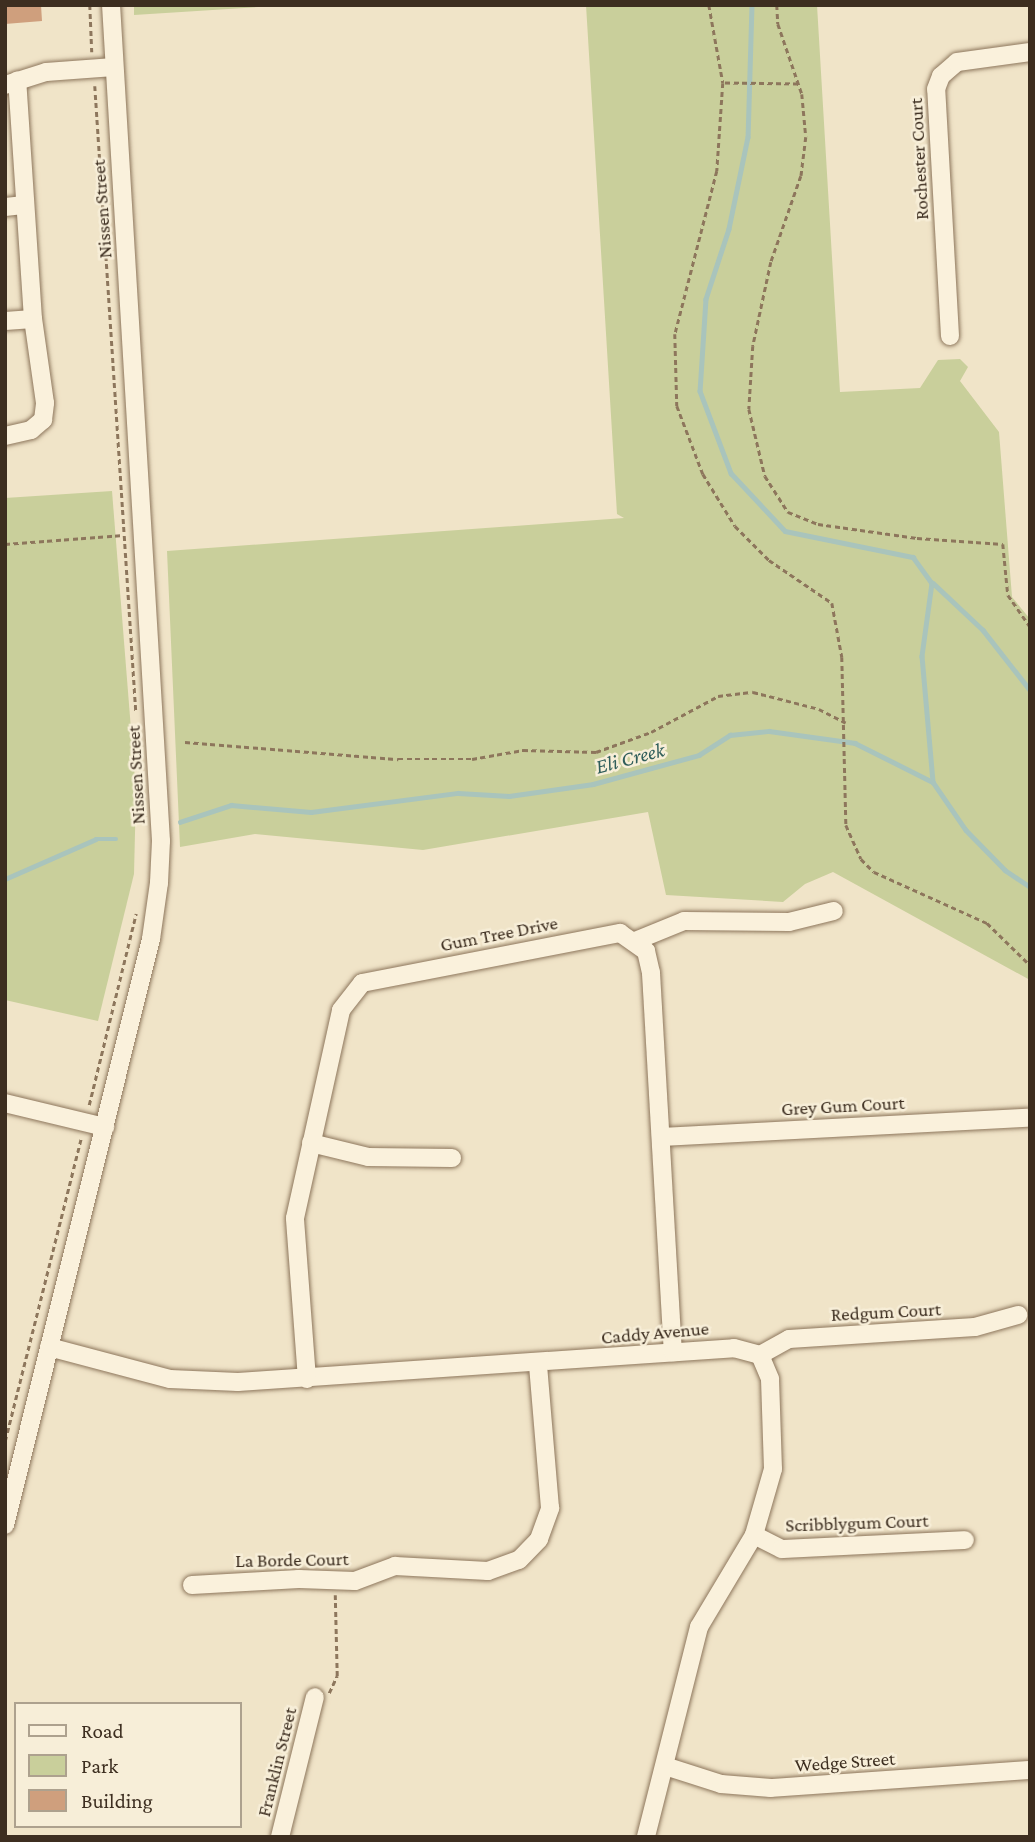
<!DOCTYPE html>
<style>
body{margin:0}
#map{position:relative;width:1035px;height:1842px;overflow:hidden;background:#f0e4c8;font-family:"Crimson Pro",serif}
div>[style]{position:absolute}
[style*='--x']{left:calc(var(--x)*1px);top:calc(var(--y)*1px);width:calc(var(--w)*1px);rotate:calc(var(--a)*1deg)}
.green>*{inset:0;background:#c9cf9b}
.stream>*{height:4.5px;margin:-2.25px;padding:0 2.25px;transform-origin:2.25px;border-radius:2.25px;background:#a9c4bc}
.building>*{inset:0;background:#cf9f7d}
.path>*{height:2.5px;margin-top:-1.25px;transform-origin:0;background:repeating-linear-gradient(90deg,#8d765c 0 5px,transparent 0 8.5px)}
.roads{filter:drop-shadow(0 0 2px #8d765c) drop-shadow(0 0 2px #8d765c)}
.minor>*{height:18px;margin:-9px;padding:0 9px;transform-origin:9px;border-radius:9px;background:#faf1dc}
span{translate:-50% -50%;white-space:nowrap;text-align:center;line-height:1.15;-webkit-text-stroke:5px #f7eed8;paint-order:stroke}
.street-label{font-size:19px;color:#3d2e20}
.water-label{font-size:21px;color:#2f5d5a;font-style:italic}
.frame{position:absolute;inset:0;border:7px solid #3d2e20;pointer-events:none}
.legend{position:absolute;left:14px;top:1702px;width:228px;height:126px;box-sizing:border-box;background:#f7eed8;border:2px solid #ada18e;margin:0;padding:9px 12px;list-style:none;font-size:21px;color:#3d2e20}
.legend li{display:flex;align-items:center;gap:14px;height:35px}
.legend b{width:35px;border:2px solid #ada18e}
</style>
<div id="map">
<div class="green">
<div style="clip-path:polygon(134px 5px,290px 5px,134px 15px)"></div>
<div style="clip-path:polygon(586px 5px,817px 5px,840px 392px,920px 388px,938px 360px,960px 359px,968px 367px,960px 381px,999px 432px,1012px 597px,1030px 619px,1030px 980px,833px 872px,805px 884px,783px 902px,666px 895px,648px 812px,423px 850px,255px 834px,180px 847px,167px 551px,624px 518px,617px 514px)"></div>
<div style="clip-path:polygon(112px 491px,136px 792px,134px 874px,98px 1021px,5px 1000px,5px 498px)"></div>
</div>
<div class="stream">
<div style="--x:752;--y:5;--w:132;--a:91.7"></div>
<div style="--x:748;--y:137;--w:94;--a:101.7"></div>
<div style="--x:729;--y:229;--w:74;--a:108.2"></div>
<div style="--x:706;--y:299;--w:92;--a:93.7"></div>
<div style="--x:700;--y:391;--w:88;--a:69.3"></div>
<div style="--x:731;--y:473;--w:79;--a:47"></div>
<div style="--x:785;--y:531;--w:131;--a:11.5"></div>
<div style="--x:913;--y:557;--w:32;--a:54"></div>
<div style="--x:932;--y:583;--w:74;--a:97.8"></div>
<div style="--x:922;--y:656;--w:126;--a:85"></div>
<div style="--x:933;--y:583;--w:69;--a:43.2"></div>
<div style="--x:983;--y:630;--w:76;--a:51.9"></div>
<div style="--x:180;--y:822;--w:54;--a:-18.4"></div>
<div style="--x:231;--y:805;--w:80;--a:5"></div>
<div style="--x:311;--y:812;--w:148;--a:-7.4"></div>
<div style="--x:458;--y:793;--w:51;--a:3.4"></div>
<div style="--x:509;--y:796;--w:85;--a:-8.1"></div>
<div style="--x:593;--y:784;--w:110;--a:-15.3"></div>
<div style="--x:699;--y:755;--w:37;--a:-33"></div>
<div style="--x:730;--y:735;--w:39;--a:-6"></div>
<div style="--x:769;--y:731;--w:87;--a:7.9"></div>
<div style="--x:855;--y:743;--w:87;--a:26.6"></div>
<div style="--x:933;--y:782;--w:58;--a:55.5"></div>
<div style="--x:966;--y:830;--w:56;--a:45.7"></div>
<div style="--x:1005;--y:870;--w:30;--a:34"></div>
<div style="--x:5;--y:879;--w:99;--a:-23.7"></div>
<div style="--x:96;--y:839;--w:20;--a:0"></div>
</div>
<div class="building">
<div style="clip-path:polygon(5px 5px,41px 5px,42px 21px,5px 24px)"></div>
</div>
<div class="path">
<div style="--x:90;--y:5;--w:47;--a:87.6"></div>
<div style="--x:709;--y:5;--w:79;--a:79.8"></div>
<div style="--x:777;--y:5;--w:19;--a:87"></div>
<div style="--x:778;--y:24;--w:74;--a:71.1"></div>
<div style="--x:802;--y:94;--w:43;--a:84.7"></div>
<div style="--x:806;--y:137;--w:39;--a:97"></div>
<div style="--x:801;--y:176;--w:91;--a:109.2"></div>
<div style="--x:771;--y:262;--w:86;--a:102.1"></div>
<div style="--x:753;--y:346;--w:63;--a:93.6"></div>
<div style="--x:749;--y:409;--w:69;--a:76.6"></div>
<div style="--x:765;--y:476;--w:43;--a:57.4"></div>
<div style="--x:788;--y:512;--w:32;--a:22"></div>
<div style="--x:818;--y:524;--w:100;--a:8"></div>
<div style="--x:917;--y:538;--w:86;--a:4"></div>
<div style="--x:1003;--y:544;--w:51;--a:84.4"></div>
<div style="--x:1008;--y:595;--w:38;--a:55"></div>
<div style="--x:798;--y:84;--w:75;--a:-179.2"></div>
<div style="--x:723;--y:83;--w:88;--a:93.9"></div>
<div style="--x:717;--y:171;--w:168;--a:104.4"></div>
<div style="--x:675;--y:334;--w:72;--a:88.4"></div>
<div style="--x:677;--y:406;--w:73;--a:69.1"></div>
<div style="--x:703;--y:474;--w:61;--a:58.4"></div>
<div style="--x:735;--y:526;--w:48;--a:45"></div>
<div style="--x:769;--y:560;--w:76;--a:34.3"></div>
<div style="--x:832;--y:603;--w:55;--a:79.5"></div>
<div style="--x:842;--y:657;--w:168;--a:88.6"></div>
<div style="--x:846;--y:825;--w:37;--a:66"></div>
<div style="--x:861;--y:859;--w:18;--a:45"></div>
<div style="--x:874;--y:872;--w:124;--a:24.3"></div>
<div style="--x:987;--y:923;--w:60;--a:44.3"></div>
<div style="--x:95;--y:86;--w:626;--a:86.25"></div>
<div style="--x:5;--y:544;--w:119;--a:-4.3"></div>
<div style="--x:185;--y:742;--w:214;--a:4.6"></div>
<div style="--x:398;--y:759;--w:74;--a:0"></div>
<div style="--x:472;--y:759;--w:52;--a:-10"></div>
<div style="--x:523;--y:750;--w:73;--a:1.6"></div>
<div style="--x:596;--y:752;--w:59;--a:-20"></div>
<div style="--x:651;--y:732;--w:76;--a:-28.2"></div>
<div style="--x:718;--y:696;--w:35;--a:-7"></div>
<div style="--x:753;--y:692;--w:68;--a:14.4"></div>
<div style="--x:819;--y:709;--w:30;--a:27"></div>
<div style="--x:89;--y:1105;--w:197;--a:-76.2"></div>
<div style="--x:5;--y:1441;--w:311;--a:-75.9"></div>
<div style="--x:329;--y:1693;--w:19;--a:-65"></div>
<div style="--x:337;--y:1676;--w:81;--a:-91.4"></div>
</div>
<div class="roads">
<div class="minor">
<div style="--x:5;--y:85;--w:43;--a:-17.6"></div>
<div style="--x:46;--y:72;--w:68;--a:-4.2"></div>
<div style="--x:5;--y:207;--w:20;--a:-6"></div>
<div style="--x:5;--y:321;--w:28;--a:-4"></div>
<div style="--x:950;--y:336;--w:247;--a:-93.2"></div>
<div style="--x:936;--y:89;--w:14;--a:-69"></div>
<div style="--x:941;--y:76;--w:21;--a:-41"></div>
<div style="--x:957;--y:62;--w:74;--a:-7.8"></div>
<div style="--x:5;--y:436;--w:27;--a:-13"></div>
<div style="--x:31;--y:430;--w:16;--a:-40"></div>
<div style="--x:43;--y:420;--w:17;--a:-83"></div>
<div style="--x:45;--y:403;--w:85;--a:-98.1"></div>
<div style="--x:33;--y:319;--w:239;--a:-93.8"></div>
<div style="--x:635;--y:941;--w:53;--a:-22.2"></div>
<div style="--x:684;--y:921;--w:105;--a:0.5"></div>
<div style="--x:789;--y:922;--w:46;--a:-13.7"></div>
<div style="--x:5;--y:1103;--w:103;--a:13.5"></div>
<div style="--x:661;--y:1137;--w:367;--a:-3"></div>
<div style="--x:311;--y:1143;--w:59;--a:13.8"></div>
<div style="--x:368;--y:1157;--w:84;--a:0.7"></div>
<div style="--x:49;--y:1347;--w:125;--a:14.8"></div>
<div style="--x:170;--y:1379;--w:68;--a:2.5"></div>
<div style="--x:238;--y:1382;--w:497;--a:-3.9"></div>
<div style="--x:734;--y:1348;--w:27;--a:15"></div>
<div style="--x:760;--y:1355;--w:26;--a:67"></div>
<div style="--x:770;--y:1379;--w:90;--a:88.1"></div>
<div style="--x:773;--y:1469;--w:69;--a:106.1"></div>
<div style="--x:754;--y:1535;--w:107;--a:120.9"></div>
<div style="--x:699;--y:1627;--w:217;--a:104.2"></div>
<div style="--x:760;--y:1355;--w:33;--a:-29"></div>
<div style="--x:789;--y:1339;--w:186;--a:-3.7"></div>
<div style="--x:975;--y:1327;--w:45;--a:-15.6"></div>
<div style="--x:307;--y:1379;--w:161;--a:-94.3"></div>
<div style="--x:295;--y:1218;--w:213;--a:-77.5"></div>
<div style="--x:341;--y:1010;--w:34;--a:-52"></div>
<div style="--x:362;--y:983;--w:263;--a:-11"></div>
<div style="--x:620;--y:933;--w:32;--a:35"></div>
<div style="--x:646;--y:951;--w:23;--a:77"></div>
<div style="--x:651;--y:973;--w:380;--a:86.7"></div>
<div style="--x:5;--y:1525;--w:604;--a:-76.01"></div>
<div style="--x:151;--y:939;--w:57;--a:-81.9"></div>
<div style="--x:159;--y:883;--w:42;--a:-87.3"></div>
<div style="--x:161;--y:841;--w:837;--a:-93.42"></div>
<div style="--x:754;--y:1535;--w:31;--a:27"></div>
<div style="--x:782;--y:1549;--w:183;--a:-2.8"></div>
<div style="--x:192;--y:1585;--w:107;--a:-3.2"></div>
<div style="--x:299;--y:1579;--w:56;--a:2"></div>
<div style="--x:355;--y:1581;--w:43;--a:-20.6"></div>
<div style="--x:395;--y:1566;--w:93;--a:3.1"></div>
<div style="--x:488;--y:1571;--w:33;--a:-20"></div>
<div style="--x:519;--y:1560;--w:29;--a:-46"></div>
<div style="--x:539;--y:1539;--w:33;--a:-70"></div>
<div style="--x:550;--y:1508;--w:144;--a:-94.8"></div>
<div style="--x:665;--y:1766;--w:59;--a:17.8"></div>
<div style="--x:721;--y:1784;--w:50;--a:4.6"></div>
<div style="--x:771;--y:1788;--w:260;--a:-4"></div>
<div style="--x:280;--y:1837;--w:144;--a:-76"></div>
</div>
</div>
<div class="street-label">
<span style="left:919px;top:159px;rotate:-93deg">Rochester Court</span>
<span style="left:102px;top:209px;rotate:-94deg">Nissen Street</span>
<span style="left:136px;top:775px;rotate:-93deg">Nissen Street</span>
<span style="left:499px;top:934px;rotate:-11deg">Gum Tree Drive</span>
<span style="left:843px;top:1106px;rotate:-3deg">Grey Gum Court</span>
<span style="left:886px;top:1312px;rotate:-3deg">Redgum Court</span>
<span style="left:655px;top:1333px;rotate:-5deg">Caddy Avenue</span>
<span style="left:857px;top:1523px;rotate:-2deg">Scribblygum Court</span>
<span style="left:292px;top:1560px;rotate:-1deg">La Borde Court</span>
<span style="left:277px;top:1762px;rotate:-76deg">Franklin Street</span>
<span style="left:845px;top:1762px;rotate:-4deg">Wedge Street</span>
</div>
<div class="water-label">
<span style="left:630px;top:758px;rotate:-15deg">Eli Creek</span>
</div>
<div class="frame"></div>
<ul class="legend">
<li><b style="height:9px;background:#faf1dc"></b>Road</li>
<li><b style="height:19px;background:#c9cf9b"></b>Park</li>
<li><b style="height:19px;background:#cf9f7d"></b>Building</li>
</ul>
</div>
